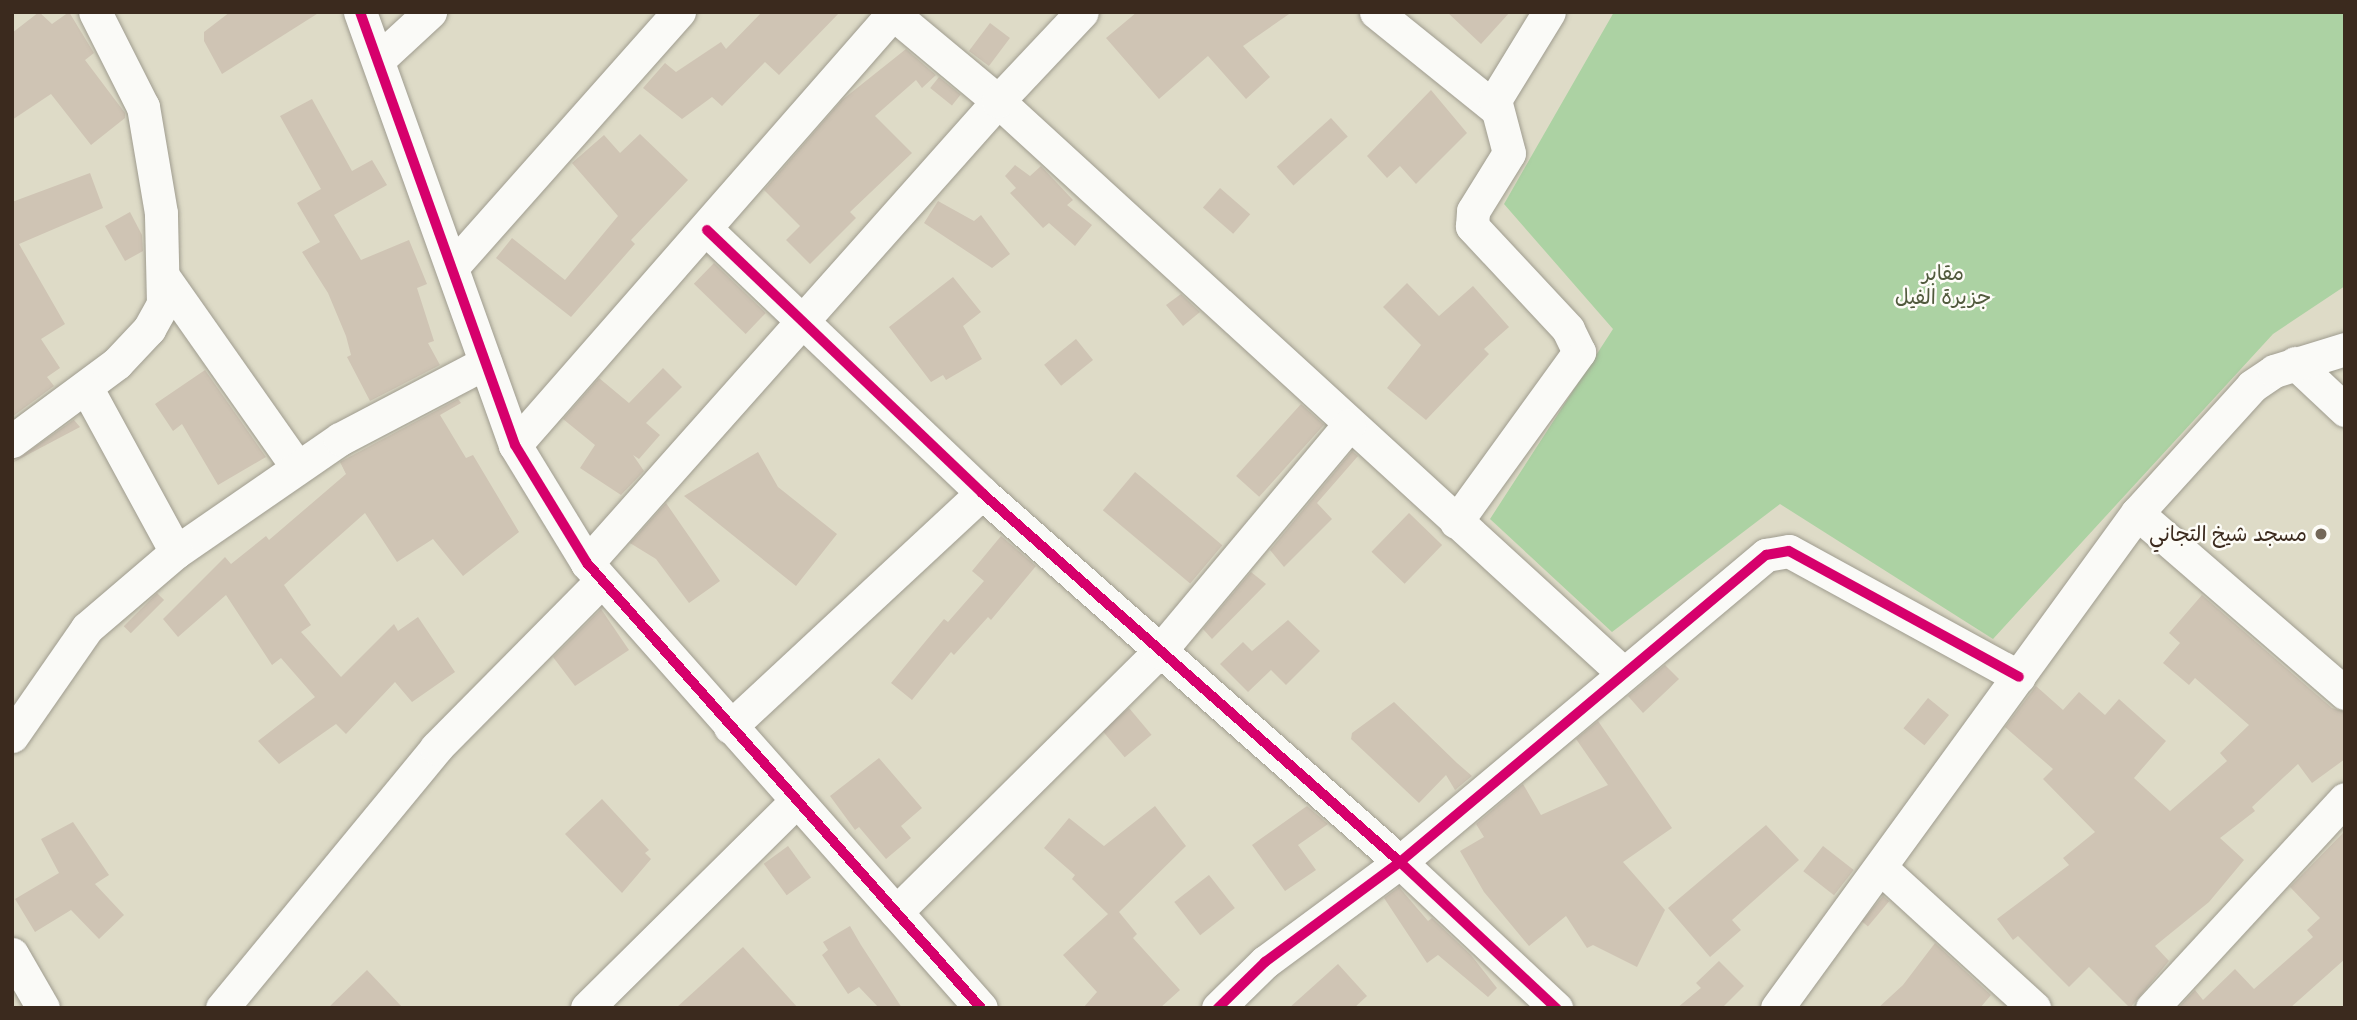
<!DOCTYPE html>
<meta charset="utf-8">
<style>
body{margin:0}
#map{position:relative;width:2357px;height:1020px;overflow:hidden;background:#dedbc7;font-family:Sriracha,"Playpen Sans Arabic",sans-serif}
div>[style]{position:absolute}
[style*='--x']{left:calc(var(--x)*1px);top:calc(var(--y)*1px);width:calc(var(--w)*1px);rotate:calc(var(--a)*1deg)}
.green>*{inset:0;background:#acd2a3}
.building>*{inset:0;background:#cfc4b4;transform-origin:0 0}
.roads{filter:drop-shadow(0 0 2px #9f9c8f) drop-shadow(0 0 2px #9f9c8f)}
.street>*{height:33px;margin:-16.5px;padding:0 16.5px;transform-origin:16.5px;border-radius:16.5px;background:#fafaf7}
.cycleway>*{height:10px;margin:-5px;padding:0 5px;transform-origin:5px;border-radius:5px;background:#d6006c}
.dots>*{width:19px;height:19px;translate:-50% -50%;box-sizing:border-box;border:4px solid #fdfcf7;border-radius:50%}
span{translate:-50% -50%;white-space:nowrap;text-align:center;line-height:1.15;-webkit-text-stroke:5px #fdfcf7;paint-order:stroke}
.park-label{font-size:21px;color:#515a3d}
.poi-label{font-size:21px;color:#3b2a1e}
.right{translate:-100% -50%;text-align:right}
.frame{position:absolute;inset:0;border:14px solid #3b2a1e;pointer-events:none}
</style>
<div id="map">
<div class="green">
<div style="clip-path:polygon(1614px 12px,2345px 12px,2345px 286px,2273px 334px,1993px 639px,1780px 504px,1612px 632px,1490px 519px,1613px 329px,1504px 204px)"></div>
</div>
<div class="building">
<div style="clip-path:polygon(39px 12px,52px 24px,69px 12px,94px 53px,85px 60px,125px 113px,125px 118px,91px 145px,51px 94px,12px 120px,12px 33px)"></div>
<div style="clip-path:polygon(230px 12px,320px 12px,222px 74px,204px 41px,204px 32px)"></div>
<div style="clip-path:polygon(762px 12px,840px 12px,779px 75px,765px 62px,722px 106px,712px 97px,682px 119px,643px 88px,665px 63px,676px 72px,721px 42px,726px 49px)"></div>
<div style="clip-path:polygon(1137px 12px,1292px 12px,1243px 46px,1270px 77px,1246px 99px,1208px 56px,1159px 99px,1106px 38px)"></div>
<div style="clip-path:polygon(1447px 12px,1510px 12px,1481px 44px)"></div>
<div style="left:990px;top:23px;width:25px;height:35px;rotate:37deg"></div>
<div style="clip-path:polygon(906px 49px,936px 75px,922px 88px,916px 80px,875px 116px,912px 153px,850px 212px,856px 218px,810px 264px,786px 240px,800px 226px,764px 190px,842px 100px)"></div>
<div style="left:939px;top:77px;width:28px;height:14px;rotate:39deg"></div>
<div style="clip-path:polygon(1431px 90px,1467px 133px,1416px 184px,1400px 166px,1387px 178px,1367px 156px)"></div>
<div style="clip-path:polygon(312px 99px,352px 171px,372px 160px,387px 185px,334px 215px,361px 260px,409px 240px,427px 284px,417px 288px,434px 341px,428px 343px,440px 365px,370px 401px,347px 357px,351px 355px,346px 336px,328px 293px,302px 252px,320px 242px,297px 203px,321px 189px,280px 116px)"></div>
<div style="left:1331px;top:118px;width:25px;height:73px;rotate:48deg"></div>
<div style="clip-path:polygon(640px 134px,688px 180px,631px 240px,635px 244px,571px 317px,496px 258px,512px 238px,565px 280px,618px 216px,572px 163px,604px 135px,620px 153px)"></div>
<div style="clip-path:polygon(1015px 165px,1030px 176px,1041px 166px,1073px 200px,1067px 205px,1092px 225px,1075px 246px,1049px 223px,1043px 228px,1010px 193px,1016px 188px,1005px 176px)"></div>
<div style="clip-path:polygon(90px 173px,103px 208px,19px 244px,65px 324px,41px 339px,60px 368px,47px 377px,54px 386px,12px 417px,12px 202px)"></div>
<div style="left:1220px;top:188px;width:40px;height:26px;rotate:41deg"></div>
<div style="clip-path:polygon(938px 201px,974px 221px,981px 215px,1010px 254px,992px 268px,924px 223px)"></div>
<div style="clip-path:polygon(130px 212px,142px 235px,143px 251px,125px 261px,105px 226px)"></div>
<div style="left:714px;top:263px;width:72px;height:29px;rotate:44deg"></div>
<div style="clip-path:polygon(953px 277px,981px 312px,963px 326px,982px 359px,946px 380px,943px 375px,931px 382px,889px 327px)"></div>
<div style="clip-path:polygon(1407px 283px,1439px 316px,1473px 286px,1509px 327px,1484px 349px,1489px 354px,1426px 420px,1387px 388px,1421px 345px,1383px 307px)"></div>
<div style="clip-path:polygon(1181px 294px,1200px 312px,1183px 326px,1166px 305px)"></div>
<div style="left:1076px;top:339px;width:27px;height:41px;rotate:51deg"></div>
<div style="clip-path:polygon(663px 368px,682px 387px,646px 423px,660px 435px,639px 459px,633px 455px,644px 471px,621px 495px,580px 468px,595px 445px,563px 419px,599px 378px,629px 403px)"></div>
<div style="clip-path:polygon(205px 370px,266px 457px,218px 485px,182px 424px,173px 431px,155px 404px)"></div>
<div style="clip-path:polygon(458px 399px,461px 403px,440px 415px,466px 458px,473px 455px,519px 532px,463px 576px,433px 539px,397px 562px,365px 513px,284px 585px,311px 625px,301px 632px,341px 677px,394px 624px,398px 631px,418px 617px,455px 672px,412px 702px,395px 682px,346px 734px,336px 724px,279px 764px,258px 741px,315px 697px,281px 658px,272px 665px,226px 595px,178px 637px,163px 619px,225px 557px,231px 564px,266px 536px,269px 540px,346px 474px,340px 462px)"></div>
<div style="left:1301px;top:404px;width:31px;height:97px;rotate:42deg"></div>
<div style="clip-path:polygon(79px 416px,74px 420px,80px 427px,12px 463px)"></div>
<div style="clip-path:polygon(1352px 451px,1358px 456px,1317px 503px,1332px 519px,1284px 567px,1270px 550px)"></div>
<div style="clip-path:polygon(758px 452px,778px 487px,837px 534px,796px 586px,684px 496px)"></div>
<div style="left:1135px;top:472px;width:114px;height:50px;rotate:40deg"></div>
<div style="clip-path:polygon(666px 503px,720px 581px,689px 603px,656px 559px,630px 543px)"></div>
<div style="left:1409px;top:513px;width:46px;height:54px;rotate:44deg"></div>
<div style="clip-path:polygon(1001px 536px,1036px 566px,991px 620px,988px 617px,954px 655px,951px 652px,912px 700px,891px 683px,944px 619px,948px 622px,984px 581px,972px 571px)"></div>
<div style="clip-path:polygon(1251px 572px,1266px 584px,1212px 639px,1203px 629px)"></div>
<div style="left:157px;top:593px;width:10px;height:47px;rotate:45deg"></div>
<div style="clip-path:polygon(2202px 595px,2332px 708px,2345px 712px,2345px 759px,2312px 783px,2298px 764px,2252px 807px,2255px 811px,2220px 838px,2244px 860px,2209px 902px,2155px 946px,2169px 961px,2130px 1008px,2089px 967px,2069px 987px,2018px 936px,2013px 940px,1997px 919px,2069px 865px,2063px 858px,2095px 832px,2043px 779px,2053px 769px,2005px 727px,2036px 686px,2063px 710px,2079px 692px,2105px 715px,2119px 699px,2166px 741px,2134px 778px,2170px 811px,2227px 761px,2220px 753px,2249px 725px,2195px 678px,2189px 685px,2163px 663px,2180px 643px,2169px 633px)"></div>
<div style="clip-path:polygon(601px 609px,629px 650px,575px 686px,553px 657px)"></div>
<div style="clip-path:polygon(1288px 620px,1320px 651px,1286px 685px,1271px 670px,1248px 692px,1220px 664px,1243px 642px,1252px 651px)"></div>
<div style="clip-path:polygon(1665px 665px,1679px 679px,1643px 713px,1628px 696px)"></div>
<div style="left:1928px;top:698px;width:27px;height:39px;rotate:39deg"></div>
<div style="clip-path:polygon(1394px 702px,1457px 763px,1472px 776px,1455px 790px,1446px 775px,1419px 803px,1351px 739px,1352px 733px)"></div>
<div style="left:1129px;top:708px;width:35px;height:35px;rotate:50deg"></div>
<div style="clip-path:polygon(1598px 721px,1672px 828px,1623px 862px,1665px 910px,1637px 967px,1593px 945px,1587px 948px,1566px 916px,1529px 946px,1484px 892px,1460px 851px,1484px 837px,1476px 824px,1523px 784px,1541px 815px,1608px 785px,1576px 739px)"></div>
<div style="clip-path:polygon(879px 758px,922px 808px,901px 826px,911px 838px,886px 859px,859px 827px,855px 830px,830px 796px)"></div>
<div style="clip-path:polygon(602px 799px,649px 850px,645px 853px,651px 859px,622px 893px,565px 834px)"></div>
<div style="clip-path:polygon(1155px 806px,1186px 846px,1119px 912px,1137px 934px,1133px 938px,1180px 990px,1160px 1008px,1083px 1008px,1097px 992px,1063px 955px,1108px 914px,1072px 879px,1075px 875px,1044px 848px,1069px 818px,1104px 846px)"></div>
<div style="clip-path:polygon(1307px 806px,1328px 824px,1298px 845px,1316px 870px,1285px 891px,1252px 845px)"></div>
<div style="clip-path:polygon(73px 822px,109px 875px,95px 884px,124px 915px,99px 939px,71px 910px,35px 932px,15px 899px,59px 873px,41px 839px)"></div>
<div style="clip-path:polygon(1766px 825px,1799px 860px,1732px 920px,1741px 930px,1710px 957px,1668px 908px)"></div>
<div style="clip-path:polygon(2345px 831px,2345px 959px,2290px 1008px,2178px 1008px,2195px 990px,2203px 1000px,2235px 969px,2254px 989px,2313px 937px,2307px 930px,2320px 918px,2290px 887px)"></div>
<div style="left:788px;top:846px;width:39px;height:30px;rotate:54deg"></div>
<div style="left:1823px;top:846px;width:39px;height:32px;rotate:38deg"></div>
<div style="left:1209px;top:875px;width:42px;height:44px;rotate:52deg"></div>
<div style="clip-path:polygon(1399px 887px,1428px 921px,1432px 918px,1471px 955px,1497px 988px,1488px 997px,1438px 955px,1427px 963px,1384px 898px)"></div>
<div style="left:1883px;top:896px;width:8px;height:33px;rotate:40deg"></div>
<div style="clip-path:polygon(850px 926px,861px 945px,902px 1008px,879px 1008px,859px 987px,848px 994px,822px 955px,828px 950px,823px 942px)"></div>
<div style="clip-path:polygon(1935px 943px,1991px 995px,1980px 1008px,1878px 1008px,1903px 985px)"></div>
<div style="clip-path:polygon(743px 947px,798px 1008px,676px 1008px)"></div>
<div style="clip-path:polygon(1719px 961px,1744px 986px,1722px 1008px,1677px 1008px,1701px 988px,1696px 983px)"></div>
<div style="clip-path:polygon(1338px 964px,1367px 996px,1354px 1008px,1289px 1008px)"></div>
<div style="clip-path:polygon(367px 970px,403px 1008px,328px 1008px)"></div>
</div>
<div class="roads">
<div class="street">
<div style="--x:360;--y:12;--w:460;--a:70.3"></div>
<div style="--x:515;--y:445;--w:138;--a:58.6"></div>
<div style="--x:587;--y:563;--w:594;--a:48.48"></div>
<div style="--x:891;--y:12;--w:139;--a:39.8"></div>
<div style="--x:998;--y:101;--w:846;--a:42.46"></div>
<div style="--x:1376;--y:12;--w:153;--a:38.9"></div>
<div style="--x:378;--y:60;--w:71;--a:-42.7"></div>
<div style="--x:707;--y:230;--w:381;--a:43.7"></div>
<div style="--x:982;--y:493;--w:558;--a:41.44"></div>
<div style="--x:1400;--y:862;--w:214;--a:43.1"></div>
<div style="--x:454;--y:265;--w:339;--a:-48.4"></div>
<div style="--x:165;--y:279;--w:230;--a:54.9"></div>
<div style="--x:2295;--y:363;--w:69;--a:43.2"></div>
<div style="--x:12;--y:441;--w:131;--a:-36.6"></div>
<div style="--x:117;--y:363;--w:47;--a:-46.7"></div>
<div style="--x:149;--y:329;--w:29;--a:-61"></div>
<div style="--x:163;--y:304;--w:91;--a:-91.3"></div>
<div style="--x:161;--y:213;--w:108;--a:-99.6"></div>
<div style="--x:143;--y:107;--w:106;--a:-116.8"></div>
<div style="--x:515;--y:445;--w:575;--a:-48.8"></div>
<div style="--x:2137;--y:513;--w:275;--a:40.9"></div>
<div style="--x:1456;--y:522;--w:210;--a:-54.1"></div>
<div style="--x:1579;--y:352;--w:25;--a:-116"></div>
<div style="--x:1568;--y:329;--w:141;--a:-133"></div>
<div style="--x:1472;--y:226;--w:15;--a:-86"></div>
<div style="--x:1473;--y:211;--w:68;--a:-58.2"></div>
<div style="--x:1509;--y:153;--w:55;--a:-104.8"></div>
<div style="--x:1495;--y:100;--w:103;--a:-58.5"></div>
<div style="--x:176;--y:552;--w:199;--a:-34.6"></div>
<div style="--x:340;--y:439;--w:164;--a:-27.7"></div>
<div style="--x:587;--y:563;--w:618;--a:-48.34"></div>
<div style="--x:998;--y:101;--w:122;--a:-46.7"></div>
<div style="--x:730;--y:727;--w:344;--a:-42.9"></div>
<div style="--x:12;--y:736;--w:131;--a:-55.2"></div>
<div style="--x:87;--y:628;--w:117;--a:-40.5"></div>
<div style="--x:176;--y:552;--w:186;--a:-118.6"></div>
<div style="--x:1882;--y:869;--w:206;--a:42.4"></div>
<div style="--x:896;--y:912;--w:370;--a:-44.7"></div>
<div style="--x:1159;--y:652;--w:296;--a:-50.1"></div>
<div style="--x:12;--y:954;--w:62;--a:60.1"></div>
<div style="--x:222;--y:1008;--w:337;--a:-50.5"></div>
<div style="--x:436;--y:748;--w:233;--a:-45.3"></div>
<div style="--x:587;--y:1008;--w:294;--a:-44.7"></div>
<div style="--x:1218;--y:1008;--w:66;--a:-44.4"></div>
<div style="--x:1265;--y:962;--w:168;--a:-36.5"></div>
<div style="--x:1400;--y:862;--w:478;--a:-40"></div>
<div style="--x:1766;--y:555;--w:23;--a:-10"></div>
<div style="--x:1789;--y:551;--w:262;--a:28.7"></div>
<div style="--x:1777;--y:1008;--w:612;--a:-53.97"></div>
<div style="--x:2137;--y:513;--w:171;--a:-47.8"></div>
<div style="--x:2252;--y:386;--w:27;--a:-34"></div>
<div style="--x:2274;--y:371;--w:74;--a:-17.2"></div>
<div style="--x:2152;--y:1008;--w:284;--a:-47.3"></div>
</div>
</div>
<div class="cycleway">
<div style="--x:360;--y:12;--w:460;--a:70.3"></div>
<div style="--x:515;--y:445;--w:138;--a:58.6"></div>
<div style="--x:587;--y:563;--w:594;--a:48.48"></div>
<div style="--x:707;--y:230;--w:381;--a:43.7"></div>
<div style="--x:982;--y:493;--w:558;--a:41.44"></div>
<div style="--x:1400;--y:862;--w:214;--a:43.1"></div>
<div style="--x:1218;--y:1008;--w:66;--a:-44.4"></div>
<div style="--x:1265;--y:962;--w:168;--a:-36.5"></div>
<div style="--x:1400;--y:862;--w:478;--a:-40"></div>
<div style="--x:1766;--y:555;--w:23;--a:-10"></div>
<div style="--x:1789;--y:551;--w:262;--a:28.7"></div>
</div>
<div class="dots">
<div style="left:2321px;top:534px;background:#746859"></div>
</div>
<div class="park-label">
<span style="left:1943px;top:285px">مقابر<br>جزيرة الفيل</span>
</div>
<div class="poi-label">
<span class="right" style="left:2307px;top:534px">مسجد شيخ التجاني</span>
</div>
<div class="frame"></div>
</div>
